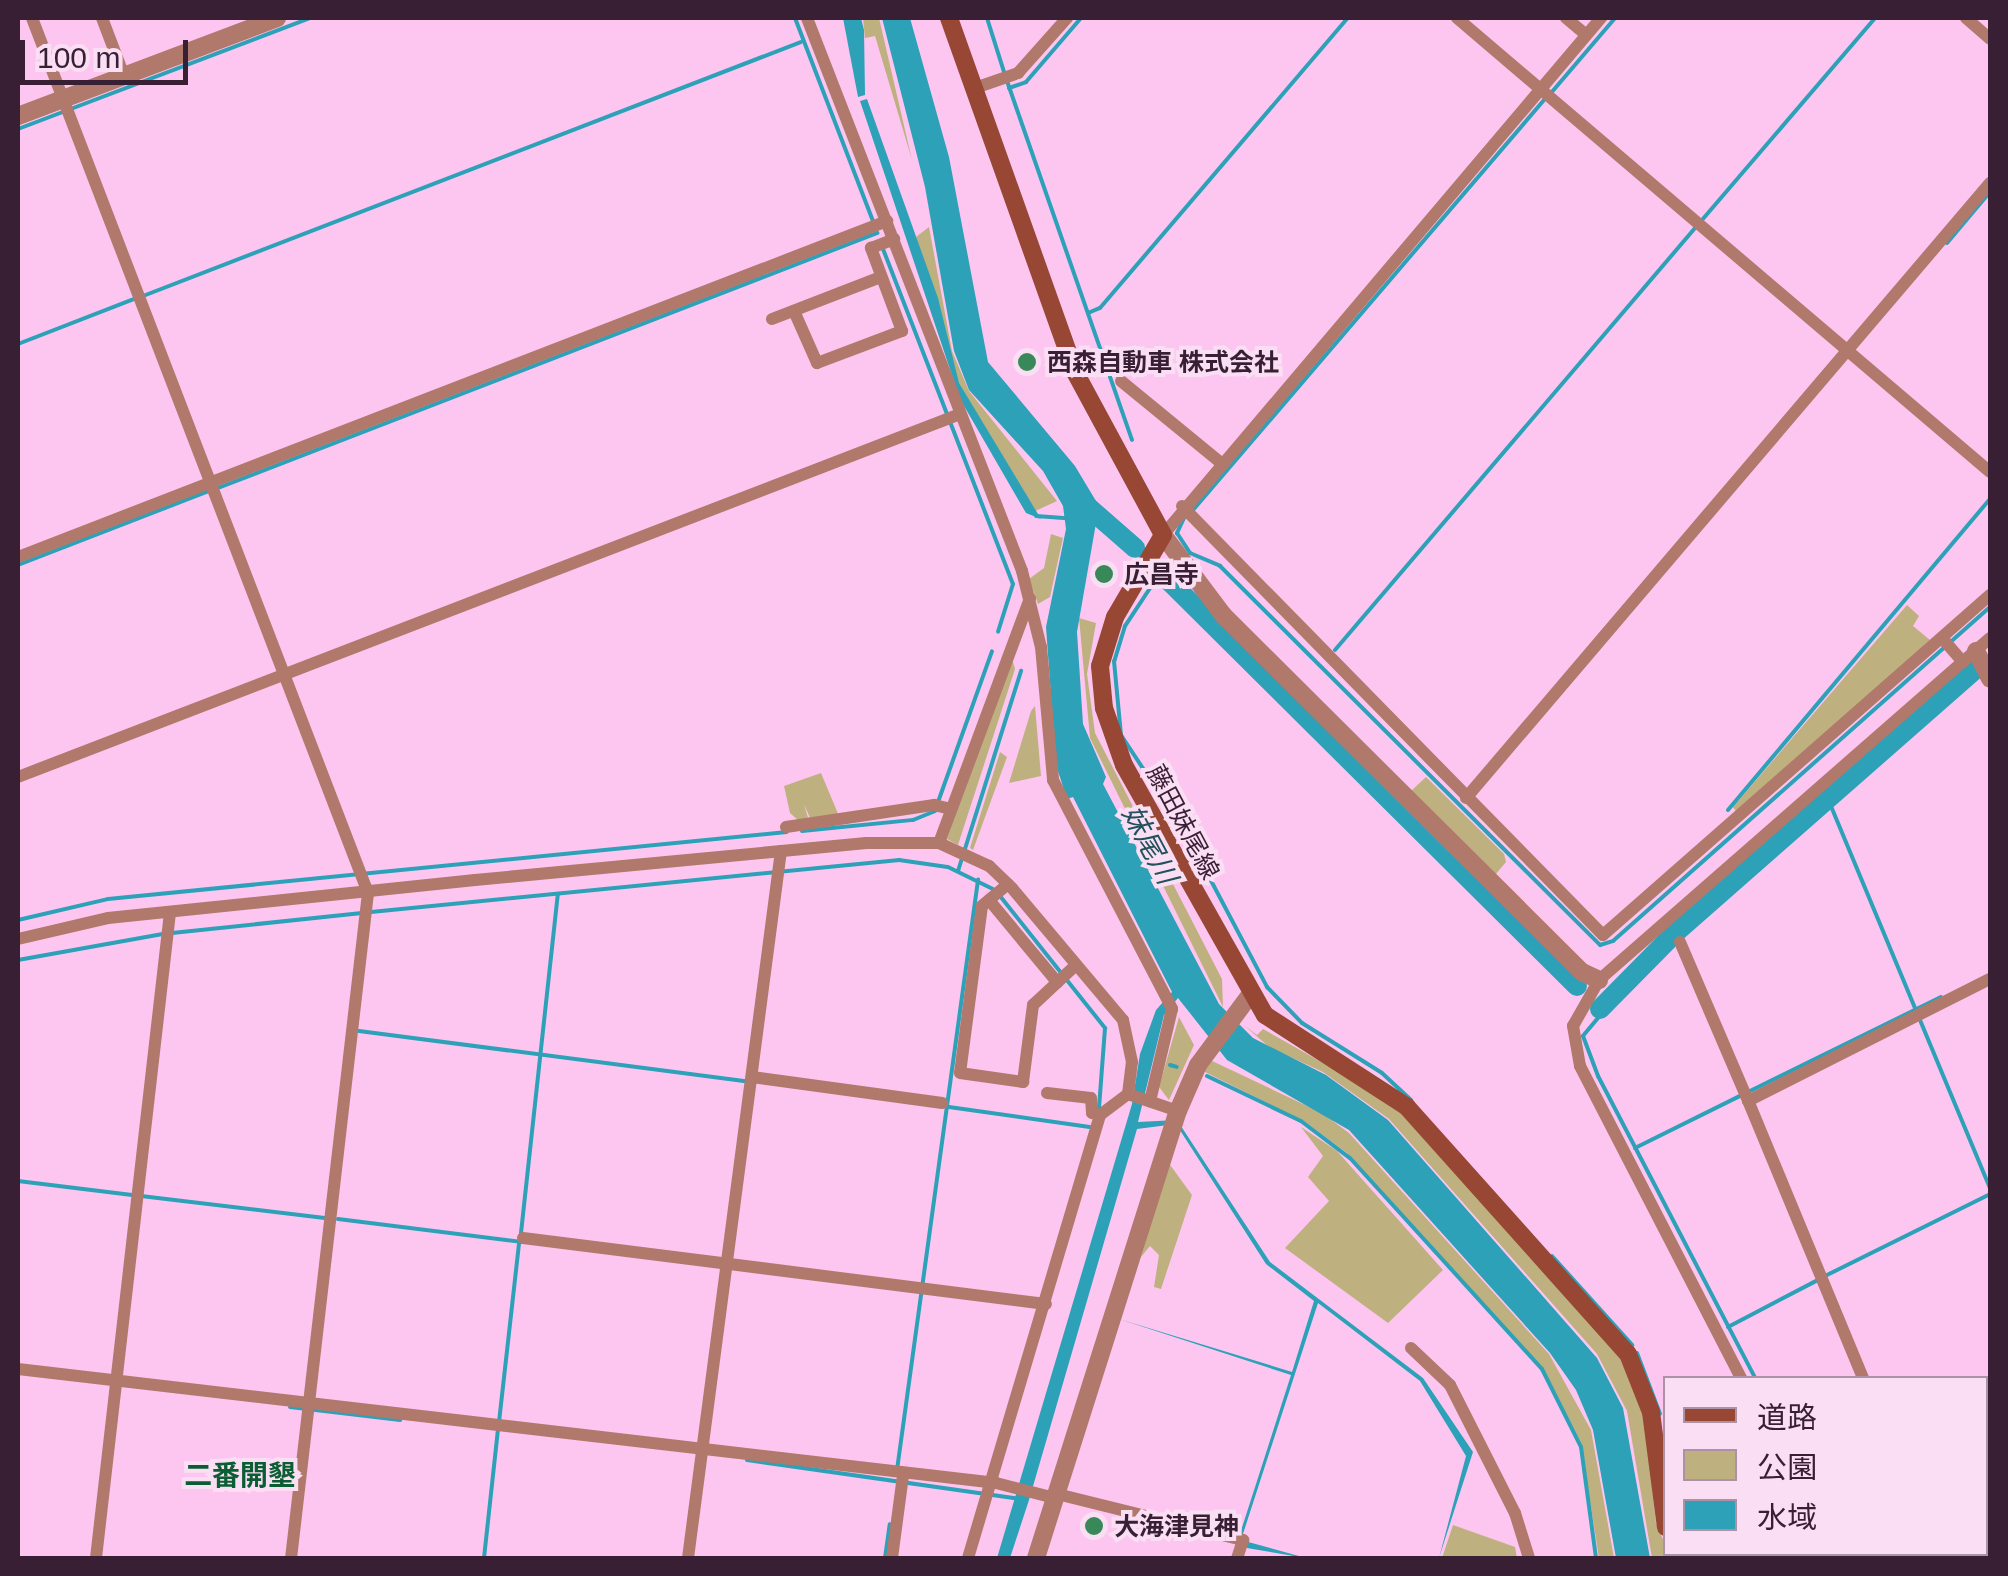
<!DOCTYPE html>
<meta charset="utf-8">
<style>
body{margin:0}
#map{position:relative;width:2008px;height:1576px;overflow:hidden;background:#fdc6f1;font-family:Helvetica,"Noto Sans JP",sans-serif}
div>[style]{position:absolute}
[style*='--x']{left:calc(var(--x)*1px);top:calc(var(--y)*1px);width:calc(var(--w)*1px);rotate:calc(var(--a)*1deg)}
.green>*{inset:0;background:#beb17f}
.water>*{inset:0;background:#2da1b8}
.stream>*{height:4px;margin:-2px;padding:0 2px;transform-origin:2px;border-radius:2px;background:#2da1b8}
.river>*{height:20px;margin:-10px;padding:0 10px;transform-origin:10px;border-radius:10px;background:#2da1b8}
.minor>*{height:12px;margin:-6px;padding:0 6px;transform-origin:6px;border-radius:6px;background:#b1796b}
.tertiary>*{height:18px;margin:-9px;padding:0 9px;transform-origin:9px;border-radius:9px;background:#b1796b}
.secondary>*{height:18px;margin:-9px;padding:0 9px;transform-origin:9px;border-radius:9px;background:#974734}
.dots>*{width:28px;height:28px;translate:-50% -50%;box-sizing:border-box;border:5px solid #fadef3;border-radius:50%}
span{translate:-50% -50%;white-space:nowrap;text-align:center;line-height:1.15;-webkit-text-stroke:8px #fadef3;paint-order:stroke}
.poi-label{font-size:25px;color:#391f33;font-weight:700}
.left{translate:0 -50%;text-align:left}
.street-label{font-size:25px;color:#391f33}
.water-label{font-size:28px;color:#22515c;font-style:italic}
.neighbourhood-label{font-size:28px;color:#0b5d33;font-weight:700}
.frame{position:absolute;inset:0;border:20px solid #391f33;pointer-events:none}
.legend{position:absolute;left:1663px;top:1376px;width:325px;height:180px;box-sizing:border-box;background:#fadef3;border:2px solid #ad92a6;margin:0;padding:12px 18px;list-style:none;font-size:30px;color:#391f33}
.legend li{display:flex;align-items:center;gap:20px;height:50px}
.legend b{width:50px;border:2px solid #ad92a6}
.scale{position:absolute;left:20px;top:40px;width:168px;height:45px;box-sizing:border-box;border:5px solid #391f33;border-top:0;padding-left:12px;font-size:30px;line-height:35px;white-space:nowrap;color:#391f33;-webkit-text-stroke:8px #fadef3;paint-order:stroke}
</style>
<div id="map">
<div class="green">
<div style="clip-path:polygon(863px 18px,879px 18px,912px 160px,875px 36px,865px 38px)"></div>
<div style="clip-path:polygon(929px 227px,952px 351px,969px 391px,1057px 501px,1031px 513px,957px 380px,916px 237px)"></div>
<div style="clip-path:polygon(1051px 534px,1063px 538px,1050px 597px,1038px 604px,1029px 579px,1044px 568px)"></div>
<div style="clip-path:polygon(1907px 605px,1919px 616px,1913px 626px,1930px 640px,1738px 814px,1733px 807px)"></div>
<div style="clip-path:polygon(1079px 618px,1096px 623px,1087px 674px,1095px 733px,1222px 979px,1223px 1007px,1090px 738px)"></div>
<div style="clip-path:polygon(1010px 652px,1015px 669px,958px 845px,947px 839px)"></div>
<div style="clip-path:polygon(1035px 706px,1041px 776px,1009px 783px,1031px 711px)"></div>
<div style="clip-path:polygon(1000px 752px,1007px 757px,973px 850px,970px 848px)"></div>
<div style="clip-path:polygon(821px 773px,839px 816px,810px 818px,804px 804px,808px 818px,799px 821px,790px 813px,784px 786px)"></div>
<div style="clip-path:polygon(1426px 777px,1504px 854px,1506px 862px,1495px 875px,1410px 792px)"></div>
<div style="clip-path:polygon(1179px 1017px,1194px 1045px,1169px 1100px,1159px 1087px)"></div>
<div style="clip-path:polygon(1244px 1025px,1257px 1035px,1263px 1029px,1401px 1107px,1617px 1353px,1643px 1403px,1656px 1523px,1671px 1558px,1652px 1558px,1627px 1411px,1597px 1354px,1389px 1119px,1323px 1072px,1269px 1047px)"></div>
<div style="clip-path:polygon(1210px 1060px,1322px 1113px,1349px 1133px,1549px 1354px,1591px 1430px,1614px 1558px,1599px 1558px,1581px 1443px,1543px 1368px,1347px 1153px,1304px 1121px,1203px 1071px)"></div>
<div style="clip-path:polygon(1301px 1127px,1337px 1151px,1443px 1270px,1388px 1323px,1285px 1248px,1329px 1201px,1308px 1177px,1323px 1156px)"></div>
<div style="clip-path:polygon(1168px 1162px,1192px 1195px,1161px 1289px,1154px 1287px,1159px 1255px,1150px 1246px,1141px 1257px)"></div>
<div style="clip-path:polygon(1453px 1525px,1515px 1547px,1517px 1558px,1442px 1558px)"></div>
</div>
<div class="water">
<div style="clip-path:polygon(843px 18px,861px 18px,864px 30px,865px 95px,858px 97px)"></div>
<div style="clip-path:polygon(882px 18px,910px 18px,949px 157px,988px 362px,1075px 466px,1099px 506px,1077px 632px,1083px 724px,1106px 777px,1103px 784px,1219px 1004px,1253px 1038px,1326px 1075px,1388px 1120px,1597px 1358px,1623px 1408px,1650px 1558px,1616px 1558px,1593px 1430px,1576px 1390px,1550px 1353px,1349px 1130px,1227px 1060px,1178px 998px,1164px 1015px,1138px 1122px,1177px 1120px,1270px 1262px,1423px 1378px,1473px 1452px,1439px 1558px,1466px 1456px,1420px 1381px,1318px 1303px,1241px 1540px,1306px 1558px,1247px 1548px,1238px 1540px,1291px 1375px,1119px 1319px,1292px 1372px,1314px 1301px,1266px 1264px,1176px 1124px,1137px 1129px,1029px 1500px,1010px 1558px,997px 1558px,1132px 1104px,1140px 1054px,1156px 1010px,1172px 992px,1073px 797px,1067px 799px,1056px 765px,1046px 627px,1066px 529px,1063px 506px,1043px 471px,969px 390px,954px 351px,925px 187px)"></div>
<div style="clip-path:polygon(867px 99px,938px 298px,959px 383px,1041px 519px,1026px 513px,960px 399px,860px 101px)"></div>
</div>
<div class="stream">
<div style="--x:795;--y:18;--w:217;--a:69"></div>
<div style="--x:987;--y:18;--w:57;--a:72.5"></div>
<div style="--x:1007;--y:81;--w:380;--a:70.8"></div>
<div style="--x:1009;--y:88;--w:18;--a:-19"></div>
<div style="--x:1026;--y:82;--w:84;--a:-49.3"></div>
<div style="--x:1551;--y:93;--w:99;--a:-49.5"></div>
<div style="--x:18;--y:129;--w:312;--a:-20.8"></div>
<div style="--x:1702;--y:220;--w:266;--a:-49.4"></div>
<div style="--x:1947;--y:243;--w:67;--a:-49.9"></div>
<div style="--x:883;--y:249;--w:359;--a:68.8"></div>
<div style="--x:1013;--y:584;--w:50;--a:107.4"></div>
<div style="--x:143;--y:296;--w:705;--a:-21.11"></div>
<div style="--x:1088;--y:313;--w:13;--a:-23"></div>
<div style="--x:1100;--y:308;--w:382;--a:-49.5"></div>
<div style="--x:18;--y:344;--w:124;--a:-21.2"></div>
<div style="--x:218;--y:488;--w:707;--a:-21.15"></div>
<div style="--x:1193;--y:510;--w:540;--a:-49.43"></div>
<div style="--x:1036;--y:516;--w:31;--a:4"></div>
<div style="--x:1184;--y:518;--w:17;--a:115"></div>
<div style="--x:1177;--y:533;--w:24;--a:57"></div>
<div style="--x:1190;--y:553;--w:33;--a:23"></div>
<div style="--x:1220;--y:566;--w:537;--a:44.92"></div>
<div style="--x:1600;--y:945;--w:14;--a:-17"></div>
<div style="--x:1613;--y:941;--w:504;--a:-41.54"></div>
<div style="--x:18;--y:565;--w:205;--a:-21.2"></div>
<div style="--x:1160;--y:573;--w:64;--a:123.4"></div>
<div style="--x:1125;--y:626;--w:37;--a:107"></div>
<div style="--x:1114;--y:661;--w:74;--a:84.6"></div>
<div style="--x:1121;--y:735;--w:122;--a:56.7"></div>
<div style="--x:1188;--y:837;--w:170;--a:62.2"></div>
<div style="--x:1267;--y:987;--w:50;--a:45.8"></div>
<div style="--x:1302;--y:1023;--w:94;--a:32"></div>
<div style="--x:1382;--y:1073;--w:40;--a:43"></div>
<div style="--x:1335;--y:650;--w:555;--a:-49.53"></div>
<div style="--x:1828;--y:799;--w:422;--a:67.4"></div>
<div style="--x:938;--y:802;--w:160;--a:-70.3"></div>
<div style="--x:1728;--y:810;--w:407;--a:-49.9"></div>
<div style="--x:802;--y:831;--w:112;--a:-5.7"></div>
<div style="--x:913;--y:820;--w:24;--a:-22"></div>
<div style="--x:958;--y:871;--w:210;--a:-72.5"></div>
<div style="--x:1000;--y:896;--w:169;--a:51.5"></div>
<div style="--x:1105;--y:1028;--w:80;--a:94.3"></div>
<div style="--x:371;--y:912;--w:531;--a:-5.62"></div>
<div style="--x:899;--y:860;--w:49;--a:8.1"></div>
<div style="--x:948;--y:867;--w:50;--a:26.1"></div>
<div style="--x:18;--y:920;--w:92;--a:-13.1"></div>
<div style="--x:108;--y:899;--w:682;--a:-5.64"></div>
<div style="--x:172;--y:933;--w:191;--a:-6"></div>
<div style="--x:18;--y:960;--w:147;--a:-10.2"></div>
<div style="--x:1603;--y:1012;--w:31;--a:130"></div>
<div style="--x:1583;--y:1036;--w:43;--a:69.4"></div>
<div style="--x:1598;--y:1076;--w:340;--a:62.5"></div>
<div style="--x:359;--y:1031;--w:390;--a:7.4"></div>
<div style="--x:1170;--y:1065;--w:7;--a:16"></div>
<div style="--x:1207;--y:1076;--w:104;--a:25.6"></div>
<div style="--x:1301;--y:1121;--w:61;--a:37.1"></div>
<div style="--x:1350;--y:1158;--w:285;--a:47.7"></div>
<div style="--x:1542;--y:1369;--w:87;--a:63.4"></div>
<div style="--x:1581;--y:1447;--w:112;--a:82.3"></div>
<div style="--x:1748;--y:1092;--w:215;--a:-26.2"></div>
<div style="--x:949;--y:1107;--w:142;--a:8.1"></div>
<div style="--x:1635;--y:1148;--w:119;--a:-26.4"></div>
<div style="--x:18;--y:1181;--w:115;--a:7"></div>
<div style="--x:141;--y:1196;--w:185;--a:6.8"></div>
<div style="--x:338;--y:1219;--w:185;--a:7.1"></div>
<div style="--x:521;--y:1233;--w:340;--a:-83.8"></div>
<div style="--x:1552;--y:1256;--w:120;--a:48"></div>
<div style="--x:1825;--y:1276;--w:184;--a:-26.4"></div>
<div style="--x:1728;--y:1327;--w:99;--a:-27.6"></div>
<div style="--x:1637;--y:1353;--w:65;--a:69.3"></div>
<div style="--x:290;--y:1407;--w:111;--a:6.7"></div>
<div style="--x:499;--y:1422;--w:180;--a:-83.6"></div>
<div style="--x:747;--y:1460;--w:271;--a:8.1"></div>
<div style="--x:897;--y:1470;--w:596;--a:-82.18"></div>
<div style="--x:1846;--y:1554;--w:5;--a:53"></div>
<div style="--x:484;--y:1558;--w:130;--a:-83.8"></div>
<div style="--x:885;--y:1558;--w:34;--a:-82"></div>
</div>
<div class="river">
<div style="--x:1080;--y:500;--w:73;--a:41.1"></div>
<div style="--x:1166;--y:578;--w:579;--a:44.79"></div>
<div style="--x:1600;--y:1009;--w:107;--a:-45.4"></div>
<div style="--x:1675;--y:933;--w:397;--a:-41.3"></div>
</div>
<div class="minor">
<div style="--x:32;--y:18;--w:937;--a:68.99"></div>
<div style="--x:368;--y:893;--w:669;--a:96.6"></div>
<div style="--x:102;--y:18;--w:62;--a:69.2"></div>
<div style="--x:807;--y:18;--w:593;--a:68.75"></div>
<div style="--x:1022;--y:571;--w:78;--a:76"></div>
<div style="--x:1041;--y:647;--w:134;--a:84.8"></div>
<div style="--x:1053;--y:780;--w:258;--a:62.5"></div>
<div style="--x:1172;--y:1009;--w:95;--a:103.4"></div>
<div style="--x:1457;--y:18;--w:700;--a:40.42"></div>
<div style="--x:1566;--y:18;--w:26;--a:40"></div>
<div style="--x:1966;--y:18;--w:32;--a:41"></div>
<div style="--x:975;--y:88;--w:46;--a:-19.2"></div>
<div style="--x:1018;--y:73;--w:74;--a:-48.3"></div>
<div style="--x:794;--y:311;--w:57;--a:66.1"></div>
<div style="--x:817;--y:363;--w:91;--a:-20.6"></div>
<div style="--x:902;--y:331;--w:89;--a:-110.5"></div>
<div style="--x:871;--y:248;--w:25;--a:-21"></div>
<div style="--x:772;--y:319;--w:117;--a:-21.1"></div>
<div style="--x:1121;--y:381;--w:128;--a:39.3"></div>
<div style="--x:1182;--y:506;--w:601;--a:45.54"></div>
<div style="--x:1603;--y:935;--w:515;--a:-41.3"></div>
<div style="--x:1163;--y:535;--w:678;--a:-49.73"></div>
<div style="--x:18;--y:557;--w:932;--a:-21.14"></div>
<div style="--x:1942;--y:638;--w:32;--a:49"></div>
<div style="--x:18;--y:777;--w:1010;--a:-21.07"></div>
<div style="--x:1466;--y:798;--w:808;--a:-49.57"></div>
<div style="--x:786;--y:827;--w:150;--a:-8.5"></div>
<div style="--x:934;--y:805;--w:17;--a:13"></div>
<div style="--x:1008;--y:884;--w:34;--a:140"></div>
<div style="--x:982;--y:906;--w:168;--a:97.5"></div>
<div style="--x:960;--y:1073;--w:64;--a:8.1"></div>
<div style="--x:1023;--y:1082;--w:78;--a:-82.6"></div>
<div style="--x:1033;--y:1005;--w:57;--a:-42.9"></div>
<div style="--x:989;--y:900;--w:107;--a:50.3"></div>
<div style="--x:18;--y:939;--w:92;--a:-13.1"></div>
<div style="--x:108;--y:918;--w:369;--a:-5.9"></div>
<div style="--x:475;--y:880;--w:393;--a:-5.4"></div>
<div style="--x:866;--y:843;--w:73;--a:0"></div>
<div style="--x:1680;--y:942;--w:173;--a:66.8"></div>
<div style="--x:752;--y:1077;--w:192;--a:7.8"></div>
<div style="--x:1047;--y:1093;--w:44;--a:6.5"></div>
<div style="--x:1091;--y:1098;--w:15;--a:86"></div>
<div style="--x:1092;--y:1113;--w:8;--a:14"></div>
<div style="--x:1128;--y:1094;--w:53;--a:18.8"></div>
<div style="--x:523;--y:1238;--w:527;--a:7.19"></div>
<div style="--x:1411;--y:1348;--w:54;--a:43.5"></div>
<div style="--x:1450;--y:1385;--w:144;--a:63.1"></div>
<div style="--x:1515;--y:1513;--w:47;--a:72.7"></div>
<div style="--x:18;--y:1369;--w:985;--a:6.65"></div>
<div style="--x:996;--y:1483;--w:61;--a:14.3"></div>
<div style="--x:1741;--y:1378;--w:351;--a:-117.3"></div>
<div style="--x:1580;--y:1066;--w:41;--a:-99.9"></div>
<div style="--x:1573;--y:1026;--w:53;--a:-60.5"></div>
<div style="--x:1599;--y:980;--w:519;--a:-41.18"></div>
<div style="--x:1863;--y:1378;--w:300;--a:-112.5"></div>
<div style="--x:1748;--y:1101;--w:271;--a:-26.8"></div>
<div style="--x:1986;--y:1418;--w:5;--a:-37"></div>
<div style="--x:1057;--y:1494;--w:192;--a:13.9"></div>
<div style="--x:1243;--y:1540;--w:19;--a:108"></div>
<div style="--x:1832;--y:1554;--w:5;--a:53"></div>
<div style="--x:1936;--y:1554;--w:4;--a:63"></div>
<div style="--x:96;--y:1558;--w:649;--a:-83.46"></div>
<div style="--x:688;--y:1558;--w:713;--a:-82.51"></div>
<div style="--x:892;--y:1558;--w:83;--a:-82.4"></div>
<div style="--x:968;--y:1558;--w:462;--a:-73.4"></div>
<div style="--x:1100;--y:1115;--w:35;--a:-37"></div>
<div style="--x:1128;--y:1094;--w:32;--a:-83"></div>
<div style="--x:1132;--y:1062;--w:43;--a:-102.1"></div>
<div style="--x:1123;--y:1020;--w:172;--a:-130.1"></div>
<div style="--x:1012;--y:888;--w:32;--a:-136"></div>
<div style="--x:989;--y:866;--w:55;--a:-155.3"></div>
<div style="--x:939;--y:843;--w:261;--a:-69.6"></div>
<div style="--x:1711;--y:1558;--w:10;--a:-24"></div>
</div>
<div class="tertiary">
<div style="--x:18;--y:116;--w:277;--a:-20.7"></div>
<div style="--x:1163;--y:535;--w:100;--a:53.1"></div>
<div style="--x:1223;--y:615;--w:506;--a:44.84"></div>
<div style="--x:1582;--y:972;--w:19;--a:25"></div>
<div style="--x:1976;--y:651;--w:31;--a:63"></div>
<div style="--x:1036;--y:1558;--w:469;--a:-72.4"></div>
<div style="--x:1178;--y:1111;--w:50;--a:-66.5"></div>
<div style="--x:1198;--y:1065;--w:87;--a:-53.4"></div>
</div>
<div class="secondary">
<div style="--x:949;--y:18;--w:376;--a:70.4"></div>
<div style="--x:1075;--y:372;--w:185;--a:61.6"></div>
<div style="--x:1163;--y:535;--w:95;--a:120.3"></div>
<div style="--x:1115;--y:617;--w:51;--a:107"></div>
<div style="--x:1100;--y:666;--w:42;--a:84.6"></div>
<div style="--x:1104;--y:708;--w:60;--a:70.7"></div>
<div style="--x:1124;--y:765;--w:287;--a:60.6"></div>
<div style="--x:1265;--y:1015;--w:169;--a:32.9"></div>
<div style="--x:1407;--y:1107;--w:331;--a:48.2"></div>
<div style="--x:1628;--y:1354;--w:62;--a:68.4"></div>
<div style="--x:1651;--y:1412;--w:116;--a:82.6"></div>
<div style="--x:1674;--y:1554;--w:4;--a:63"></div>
</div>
<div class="dots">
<div style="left:1027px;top:362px;background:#398859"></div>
<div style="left:1104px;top:574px;background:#398859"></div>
<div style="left:1094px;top:1526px;background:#398859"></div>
</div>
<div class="poi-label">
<span class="left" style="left:1047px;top:362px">西森自動車 株式会社</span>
<span class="left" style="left:1124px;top:574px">広昌寺</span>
<span class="left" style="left:1114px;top:1526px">大海津見神</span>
</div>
<div class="street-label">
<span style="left:1183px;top:822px;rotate:62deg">藤田妹尾線</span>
</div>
<div class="water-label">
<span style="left:1149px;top:845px;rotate:62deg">妹尾川</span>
</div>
<div class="neighbourhood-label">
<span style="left:240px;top:1476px">二番開墾</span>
</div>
<div class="frame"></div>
<ul class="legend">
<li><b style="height:12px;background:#974734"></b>道路</li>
<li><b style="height:28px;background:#beb17f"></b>公園</li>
<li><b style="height:28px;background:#2da1b8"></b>水域</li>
</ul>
<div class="scale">100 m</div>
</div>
